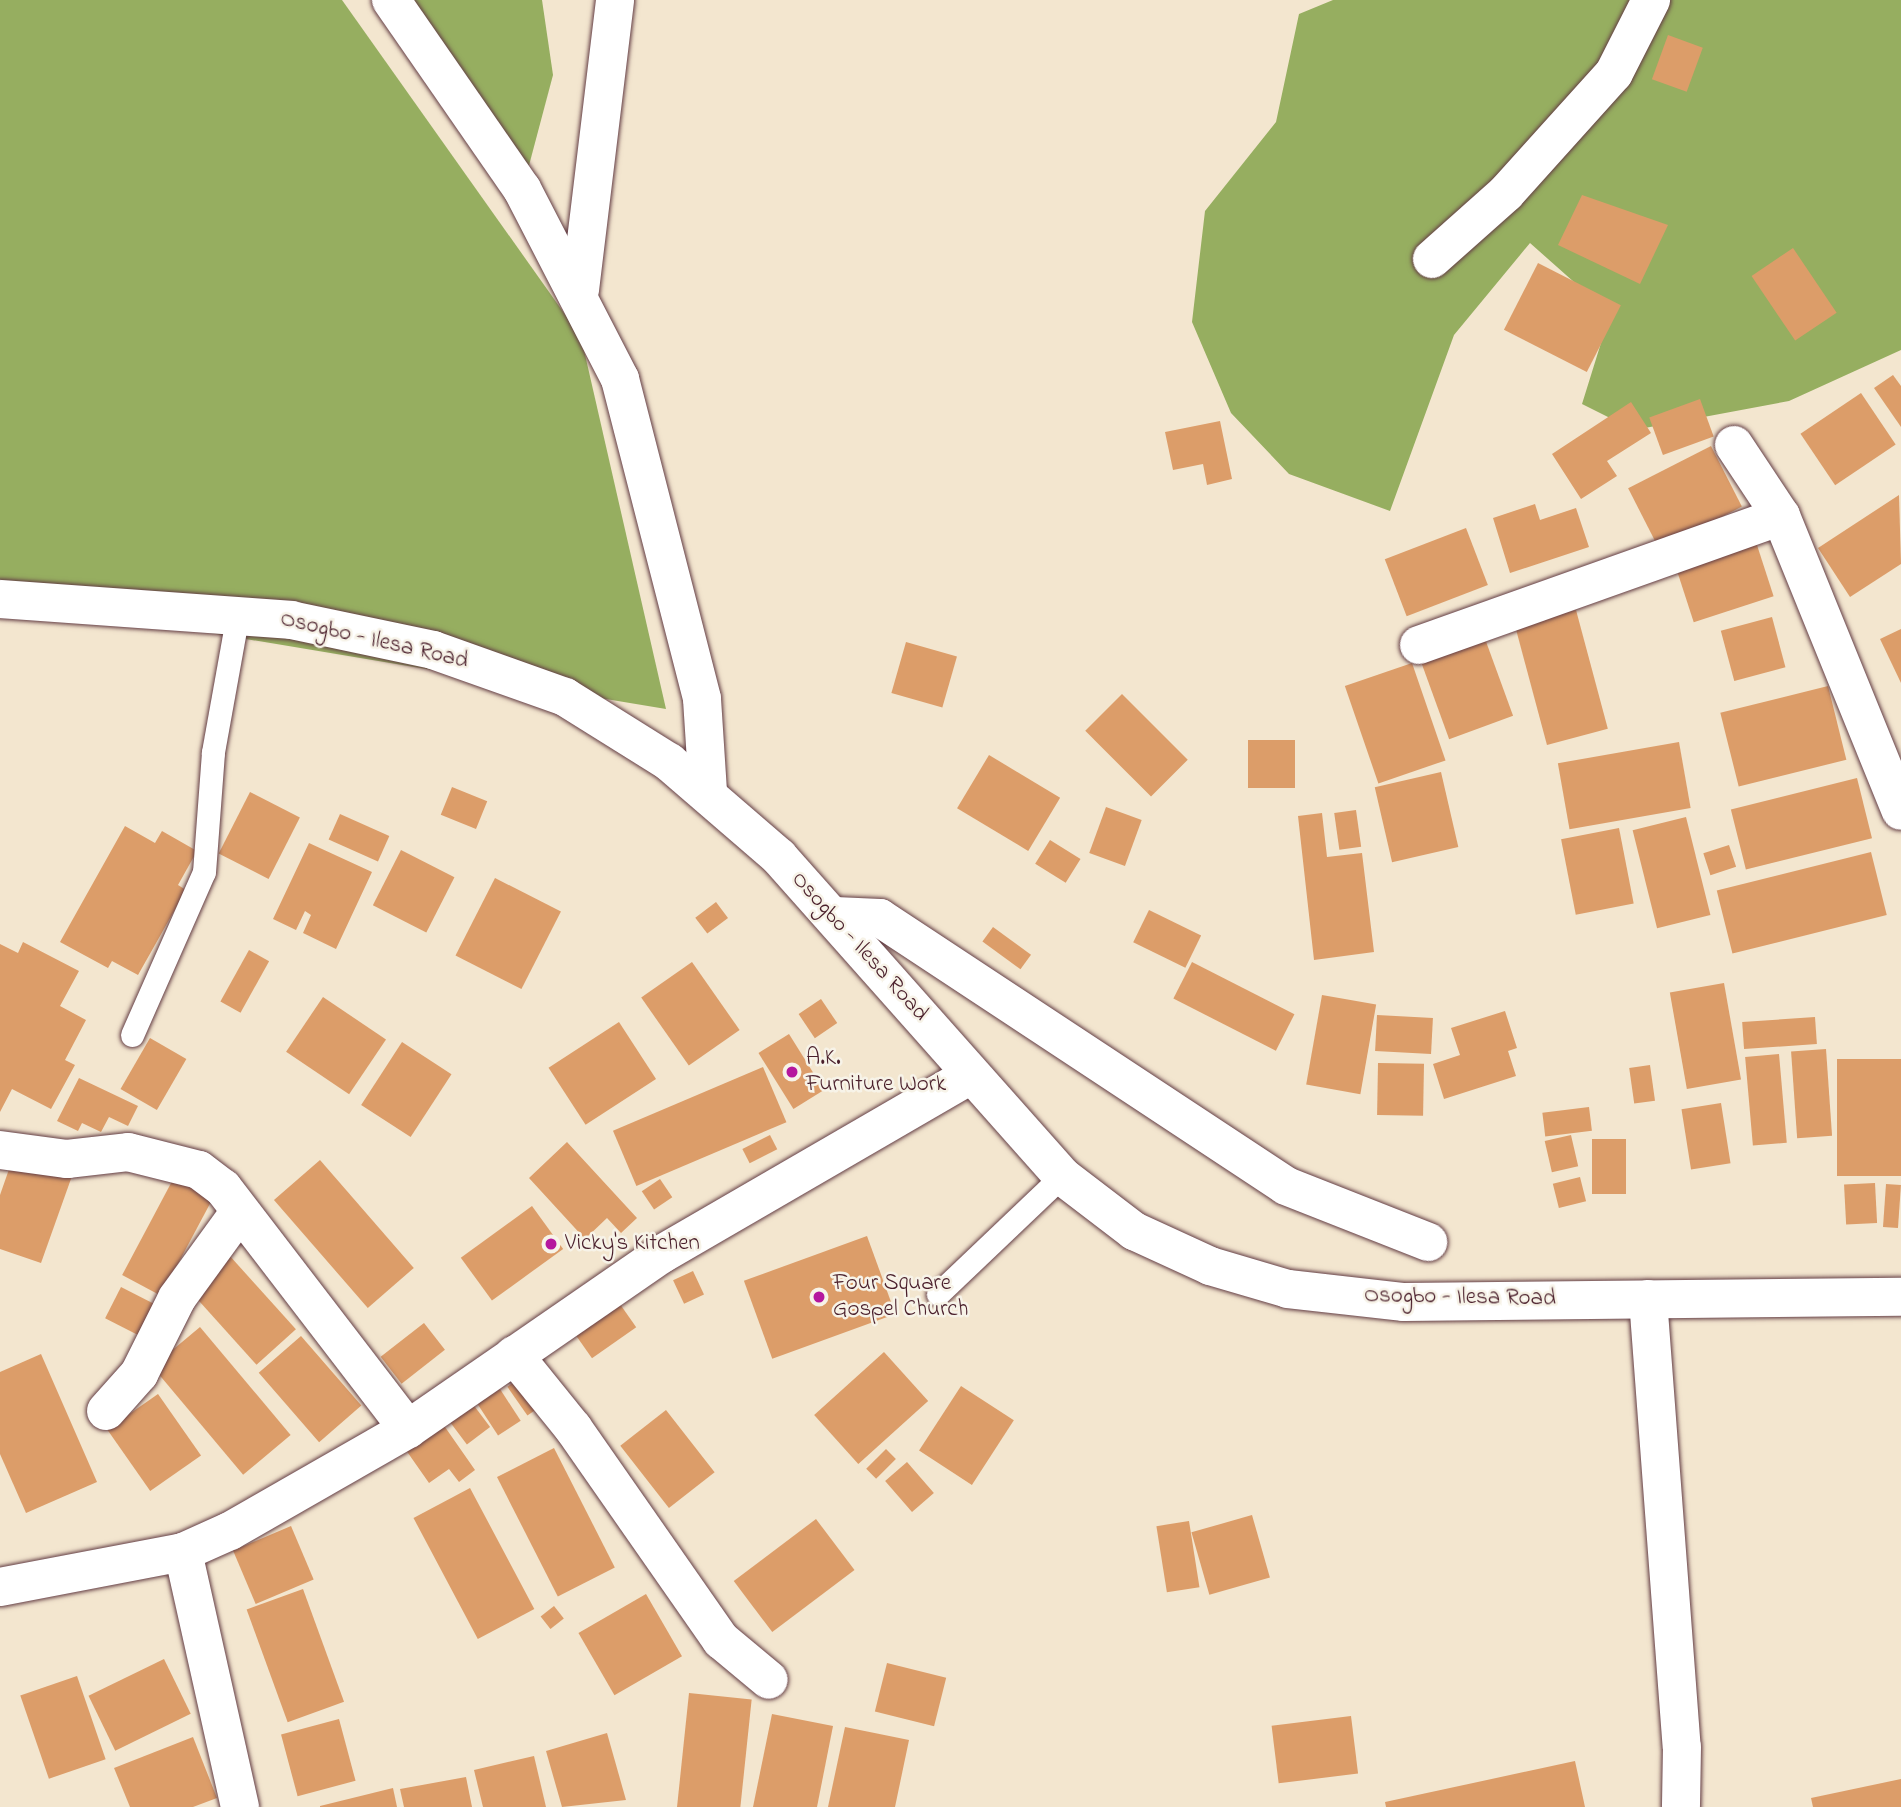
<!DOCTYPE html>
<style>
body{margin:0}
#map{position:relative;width:1901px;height:1807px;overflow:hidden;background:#f3e6cf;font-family:"Indie Flower",sans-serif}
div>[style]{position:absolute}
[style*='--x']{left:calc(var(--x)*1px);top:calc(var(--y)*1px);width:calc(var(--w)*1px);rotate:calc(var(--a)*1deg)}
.forest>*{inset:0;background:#96ae60}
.building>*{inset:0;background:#dc9d69;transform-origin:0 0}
.roads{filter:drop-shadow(0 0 2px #633d44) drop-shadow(0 0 2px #633d44)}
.lane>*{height:23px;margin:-11.5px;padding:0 11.5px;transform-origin:11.5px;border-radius:11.5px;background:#fff}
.street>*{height:38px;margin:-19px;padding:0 19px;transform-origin:19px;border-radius:19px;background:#fff}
.primary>*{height:38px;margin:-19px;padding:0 19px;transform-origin:19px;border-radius:19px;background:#fff}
.dots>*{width:19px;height:19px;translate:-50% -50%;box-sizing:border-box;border:4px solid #f7f3e8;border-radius:50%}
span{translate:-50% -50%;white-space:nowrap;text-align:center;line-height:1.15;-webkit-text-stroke:5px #f7f3e8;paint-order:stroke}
.street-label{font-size:23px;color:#4a1f2b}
.poi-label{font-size:23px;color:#4a1f2b}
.left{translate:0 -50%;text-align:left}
</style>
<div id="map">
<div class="forest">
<div style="clip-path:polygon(0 0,342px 0,581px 337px,666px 709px,0 598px)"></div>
<div style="clip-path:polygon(393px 0,542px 0,553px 75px,523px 188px)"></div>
<div style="clip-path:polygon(1333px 0,1901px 0,1901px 350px,1789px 401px,1634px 430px,1582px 404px,1610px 314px,1530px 243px,1454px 335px,1390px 511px,1289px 474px,1231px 413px,1192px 322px,1205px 211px,1276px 122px,1299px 14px)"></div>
</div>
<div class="building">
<div style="left:1668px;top:35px;width:37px;height:47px;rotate:20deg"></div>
<div style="clip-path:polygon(1582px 195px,1668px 225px,1640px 284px,1558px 245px)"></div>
<div style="left:1793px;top:248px;width:78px;height:50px;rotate:56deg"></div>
<div style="left:1538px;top:263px;width:93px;height:75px;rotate:27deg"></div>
<div style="clip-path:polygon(1893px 375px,1901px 386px,1901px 427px,1874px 388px)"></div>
<div style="left:1861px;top:393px;width:62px;height:73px;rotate:56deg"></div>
<div style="left:1700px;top:399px;width:40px;height:54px;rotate:70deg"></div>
<div style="clip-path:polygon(1631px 402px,1651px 433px,1607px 461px,1617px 476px,1581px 499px,1552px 454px)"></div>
<div style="clip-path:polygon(1220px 421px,1232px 479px,1207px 485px,1203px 464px,1173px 470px,1165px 432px)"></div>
<div style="left:1711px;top:446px;width:68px;height:93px;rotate:63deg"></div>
<div style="clip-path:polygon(1899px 495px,1901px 564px,1850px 597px,1818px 548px)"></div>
<div style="clip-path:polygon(1535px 504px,1540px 520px,1576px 508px,1589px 547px,1510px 573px,1493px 518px)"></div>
<div style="left:1466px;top:528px;width:61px;height:87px;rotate:69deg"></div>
<div style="left:1756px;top:542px;width:57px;height:84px;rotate:72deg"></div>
<div style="left:1576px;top:610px;width:123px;height:63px;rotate:75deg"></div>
<div style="left:1772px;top:617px;width:52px;height:53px;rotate:75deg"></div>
<div style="clip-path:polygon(1901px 629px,1901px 683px,1880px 639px)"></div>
<div style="left:1484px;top:636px;width:85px;height:68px;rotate:70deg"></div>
<div style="left:906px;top:642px;width:53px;height:53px;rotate:16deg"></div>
<div style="left:1412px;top:663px;width:103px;height:71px;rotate:71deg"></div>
<div style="left:1828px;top:686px;width:76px;height:111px;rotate:76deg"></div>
<div style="left:1122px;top:694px;width:93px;height:52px;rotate:45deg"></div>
<div style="left:1248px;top:740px;width:47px;height:48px"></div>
<div style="left:1679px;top:742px;width:67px;height:123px;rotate:80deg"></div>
<div style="left:989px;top:755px;width:83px;height:62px;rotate:31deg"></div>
<div style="left:1441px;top:772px;width:77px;height:68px;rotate:77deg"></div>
<div style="left:1857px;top:778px;width:62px;height:130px;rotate:76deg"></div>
<div style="left:452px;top:787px;width:38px;height:30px;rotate:22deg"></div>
<div style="left:250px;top:792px;width:56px;height:69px;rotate:27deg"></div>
<div style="left:1106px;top:807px;width:38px;height:49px;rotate:20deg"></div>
<div style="left:1356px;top:810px;width:37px;height:22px;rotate:82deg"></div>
<div style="clip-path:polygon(1322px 813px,1327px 857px,1362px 853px,1374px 952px,1314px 960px,1298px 816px)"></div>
<div style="left:340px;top:814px;width:54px;height:28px;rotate:24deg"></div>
<div style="left:1686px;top:817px;width:101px;height:55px;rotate:76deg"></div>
<div style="clip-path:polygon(125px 826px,155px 843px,162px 831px,197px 851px,178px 885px,186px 890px,138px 975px,112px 961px,108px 968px,60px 942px)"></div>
<div style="left:1619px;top:828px;width:77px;height:59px;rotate:79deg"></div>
<div style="left:1050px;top:840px;width:36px;height:28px;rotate:32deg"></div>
<div style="clip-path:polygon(309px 843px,372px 872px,336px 949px,303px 933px,311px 915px,305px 911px,296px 930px,273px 919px)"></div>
<div style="left:1729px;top:845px;width:23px;height:27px;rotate:72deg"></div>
<div style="left:401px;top:850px;width:60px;height:62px;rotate:27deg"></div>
<div style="left:1871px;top:852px;width:65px;height:159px;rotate:76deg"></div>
<div style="left:495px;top:878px;width:74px;height:87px;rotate:27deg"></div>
<div style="left:716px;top:902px;width:20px;height:26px;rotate:53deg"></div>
<div style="left:1149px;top:910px;width:58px;height:36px;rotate:26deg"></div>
<div style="left:993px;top:927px;width:47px;height:18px;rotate:36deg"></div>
<div style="clip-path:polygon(23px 942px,79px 971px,60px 1006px,86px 1020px,65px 1060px,75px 1065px,51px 1109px,12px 1089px,0 1112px,0 944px,18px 953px)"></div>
<div style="left:249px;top:950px;width:23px;height:59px;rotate:29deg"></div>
<div style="left:692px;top:962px;width:83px;height:62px;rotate:55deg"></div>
<div style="left:1192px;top:962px;width:115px;height:41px;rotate:27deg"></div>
<div style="left:1724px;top:983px;width:98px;height:55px;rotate:80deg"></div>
<div style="left:1322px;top:995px;width:55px;height:91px;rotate:10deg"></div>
<div style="left:323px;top:997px;width:76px;height:66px;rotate:34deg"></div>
<div style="left:821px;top:999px;width:29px;height:27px;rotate:56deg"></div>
<div style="clip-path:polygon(1505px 1011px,1517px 1048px,1508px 1051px,1516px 1076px,1444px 1099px,1433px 1064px,1460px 1055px,1451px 1028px)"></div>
<div style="left:1377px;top:1015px;width:56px;height:36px;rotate:3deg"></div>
<div style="left:1815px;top:1017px;width:27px;height:73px;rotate:86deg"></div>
<div style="left:619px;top:1022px;width:68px;height:84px;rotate:57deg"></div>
<div style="left:789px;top:1034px;width:66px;height:36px;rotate:58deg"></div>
<div style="left:150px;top:1038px;width:42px;height:59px;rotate:30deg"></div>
<div style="left:402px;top:1042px;width:59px;height:75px;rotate:33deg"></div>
<div style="left:1826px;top:1049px;width:87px;height:35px;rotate:86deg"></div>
<div style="left:1779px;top:1054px;width:89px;height:34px;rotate:85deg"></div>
<div style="left:1901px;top:1059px;width:117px;height:64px;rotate:90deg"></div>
<div style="left:1378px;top:1063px;width:46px;height:52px;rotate:1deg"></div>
<div style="left:1650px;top:1065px;width:36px;height:21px;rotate:82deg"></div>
<div style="left:763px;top:1067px;width:60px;height:163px;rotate:67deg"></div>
<div style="clip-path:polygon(79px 1078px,138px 1106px,128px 1126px,109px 1117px,101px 1132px,82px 1123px,78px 1131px,57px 1121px)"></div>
<div style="left:1721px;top:1103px;width:61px;height:40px;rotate:81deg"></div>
<div style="left:1589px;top:1107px;width:24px;height:47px;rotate:83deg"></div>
<div style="left:770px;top:1135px;width:16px;height:31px;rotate:63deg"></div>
<div style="left:1571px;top:1135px;width:32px;height:27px;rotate:77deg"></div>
<div style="left:1592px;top:1139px;width:34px;height:55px"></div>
<div style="clip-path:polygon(567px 1142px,637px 1218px,621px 1233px,607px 1218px,585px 1239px,529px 1178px)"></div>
<div style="clip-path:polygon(14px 1155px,72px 1176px,41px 1263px,0 1249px,0 1195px)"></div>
<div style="left:320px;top:1160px;width:143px;height:61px;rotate:49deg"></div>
<div style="left:178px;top:1170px;width:44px;height:119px;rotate:28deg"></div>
<div style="left:1580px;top:1177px;width:25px;height:28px;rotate:76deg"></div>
<div style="left:660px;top:1179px;width:22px;height:22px;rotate:56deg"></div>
<div style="left:1875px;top:1183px;width:40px;height:31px;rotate:87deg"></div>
<div style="left:1886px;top:1184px;width:15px;height:43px;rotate:4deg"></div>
<div style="left:532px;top:1206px;width:53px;height:88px;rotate:54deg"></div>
<div style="left:867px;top:1236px;width:83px;height:131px;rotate:70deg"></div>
<div style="left:229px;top:1255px;width:100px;height:53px;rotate:48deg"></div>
<div style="left:693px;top:1271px;width:26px;height:22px;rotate:65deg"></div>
<div style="left:121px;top:1287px;width:44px;height:35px;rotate:27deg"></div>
<div style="left:615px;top:1297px;width:37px;height:54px;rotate:55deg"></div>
<div style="left:424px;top:1323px;width:34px;height:55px;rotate:52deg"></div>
<div style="left:200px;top:1327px;width:141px;height:62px;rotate:50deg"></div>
<div style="left:301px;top:1336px;width:92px;height:56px;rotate:49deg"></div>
<div style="left:884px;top:1352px;width:66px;height:94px;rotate:48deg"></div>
<div style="clip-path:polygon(41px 1354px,97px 1482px,26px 1513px,0 1454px,0 1372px)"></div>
<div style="left:527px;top:1373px;width:35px;height:24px;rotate:55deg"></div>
<div style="left:961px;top:1386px;width:63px;height:77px;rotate:33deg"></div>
<div style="left:500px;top:1389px;width:38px;height:27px;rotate:57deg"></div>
<div style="left:158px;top:1394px;width:75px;height:62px;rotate:55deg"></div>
<div style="left:466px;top:1395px;width:40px;height:29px;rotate:53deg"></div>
<div style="left:666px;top:1410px;width:79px;height:58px;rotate:52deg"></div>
<div style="clip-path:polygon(438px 1417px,475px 1470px,459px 1482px,449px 1469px,429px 1483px,401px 1443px)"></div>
<div style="left:554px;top:1448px;width:134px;height:64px;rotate:63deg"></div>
<div style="left:886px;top:1449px;width:14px;height:28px;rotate:45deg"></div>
<div style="left:907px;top:1462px;width:41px;height:29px;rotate:49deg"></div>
<div style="left:470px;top:1488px;width:137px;height:64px;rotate:62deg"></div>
<div style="left:1252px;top:1515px;width:65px;height:63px;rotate:74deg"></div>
<div style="left:816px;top:1519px;width:64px;height:103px;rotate:53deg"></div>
<div style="left:1189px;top:1521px;width:67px;height:33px;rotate:81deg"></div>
<div style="left:291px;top:1526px;width:58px;height:63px;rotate:67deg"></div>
<div style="left:303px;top:1589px;width:120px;height:60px;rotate:70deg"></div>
<div style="left:646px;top:1594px;width:72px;height:78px;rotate:60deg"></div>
<div style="left:554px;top:1606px;width:16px;height:17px;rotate:52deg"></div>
<div style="left:164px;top:1659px;width:61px;height:84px;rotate:64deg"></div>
<div style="left:887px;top:1663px;width:61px;height:50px;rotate:14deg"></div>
<div style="left:77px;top:1676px;width:88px;height:60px;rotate:71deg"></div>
<div style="left:689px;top:1693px;width:63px;height:115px;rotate:6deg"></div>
<div style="clip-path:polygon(772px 1714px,833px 1726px,817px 1807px,753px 1807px)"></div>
<div style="left:1351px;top:1716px;width:58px;height:80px;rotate:83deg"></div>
<div style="left:339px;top:1719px;width:64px;height:60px;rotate:75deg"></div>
<div style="clip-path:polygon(845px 1727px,909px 1740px,895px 1807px,828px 1807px)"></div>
<div style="clip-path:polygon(607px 1733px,626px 1800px,562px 1807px,546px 1751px)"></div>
<div style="clip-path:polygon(193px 1737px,217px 1798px,193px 1807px,130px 1807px,114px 1768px)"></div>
<div style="clip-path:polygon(534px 1756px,546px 1807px,483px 1807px,474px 1770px)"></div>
<div style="clip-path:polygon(1575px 1761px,1585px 1807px,1386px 1807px,1385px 1802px)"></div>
<div style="clip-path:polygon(466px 1777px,472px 1807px,404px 1807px,400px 1789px)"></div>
<div style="clip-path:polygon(1901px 1779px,1901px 1807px,1813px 1807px,1811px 1798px)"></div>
<div style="clip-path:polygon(393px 1788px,397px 1807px,320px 1807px,320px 1806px)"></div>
</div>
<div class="roads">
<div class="lane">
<div style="--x:132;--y:1035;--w:178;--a:-66.2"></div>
<div style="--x:204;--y:872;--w:120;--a:-85.7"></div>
<div style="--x:213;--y:752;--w:141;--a:-79.8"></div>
<div style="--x:938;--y:1294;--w:171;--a:-43.6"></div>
</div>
<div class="street">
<div style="--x:391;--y:0;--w:230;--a:55.3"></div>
<div style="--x:522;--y:189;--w:214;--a:62.7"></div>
<div style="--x:620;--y:379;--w:330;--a:75.6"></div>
<div style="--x:702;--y:699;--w:93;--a:86.3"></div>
<div style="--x:1432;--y:259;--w:99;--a:-41.7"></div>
<div style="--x:1506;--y:193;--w:161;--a:-48"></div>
<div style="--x:1614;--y:73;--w:82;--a:-63.1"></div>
<div style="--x:580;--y:290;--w:292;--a:-83.1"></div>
<div style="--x:1734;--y:445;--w:85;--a:56.5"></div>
<div style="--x:1781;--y:516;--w:318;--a:67.9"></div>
<div style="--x:1419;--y:645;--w:384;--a:-19.6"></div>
<div style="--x:835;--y:916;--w:45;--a:2.5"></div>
<div style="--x:880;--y:918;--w:486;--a:33.4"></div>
<div style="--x:1286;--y:1186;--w:153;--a:21.5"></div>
<div style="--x:0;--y:1150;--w:68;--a:7.7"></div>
<div style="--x:67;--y:1159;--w:61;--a:-6.5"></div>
<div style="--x:128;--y:1152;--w:73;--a:14.2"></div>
<div style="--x:199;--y:1170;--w:30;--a:37"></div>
<div style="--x:223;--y:1188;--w:304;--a:52.5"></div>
<div style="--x:1648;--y:1299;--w:449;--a:85.7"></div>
<div style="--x:1682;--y:1747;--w:60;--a:91"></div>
<div style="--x:514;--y:1355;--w:94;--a:51.1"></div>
<div style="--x:573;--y:1428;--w:259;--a:55.1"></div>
<div style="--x:721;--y:1640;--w:62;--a:39.8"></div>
<div style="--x:106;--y:1411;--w:50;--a:-48.3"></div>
<div style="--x:139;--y:1374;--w:85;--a:-63.4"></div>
<div style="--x:177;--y:1298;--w:104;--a:-54"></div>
<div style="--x:183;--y:1552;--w:261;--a:77.4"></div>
<div style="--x:0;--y:1587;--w:186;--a:-10.8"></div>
<div style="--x:183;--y:1552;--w:51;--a:-24.1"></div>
<div style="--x:230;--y:1531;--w:205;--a:-29.8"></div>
<div style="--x:408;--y:1429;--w:308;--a:-34.6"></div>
<div style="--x:662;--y:1254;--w:357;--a:-30.1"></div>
</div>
<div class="primary">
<div style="--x:0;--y:599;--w:292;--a:4.1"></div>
<div style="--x:291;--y:620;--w:145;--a:11.9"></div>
<div style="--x:433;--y:650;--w:140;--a:19.6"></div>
<div style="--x:565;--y:697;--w:123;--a:32"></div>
<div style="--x:669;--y:762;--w:145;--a:40.8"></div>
<div style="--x:779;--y:857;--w:426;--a:48.4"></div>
<div style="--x:1062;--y:1176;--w:91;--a:37.4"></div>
<div style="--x:1134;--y:1231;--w:84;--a:24.7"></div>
<div style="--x:1210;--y:1266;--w:81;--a:16.4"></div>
<div style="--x:1288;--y:1289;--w:117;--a:6.4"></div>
<div style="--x:1404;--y:1302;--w:497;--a:-0.6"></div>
</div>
</div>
<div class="dots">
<div style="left:792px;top:1072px;background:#b5179e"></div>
<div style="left:551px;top:1244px;background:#b5179e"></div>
<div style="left:819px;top:1297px;background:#b5179e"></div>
</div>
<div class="street-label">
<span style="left:374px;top:641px;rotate:13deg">Osogbo - Ilesa Road</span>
<span style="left:859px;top:947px;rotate:48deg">Osogbo - Ilesa Road</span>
<span style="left:1460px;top:1298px;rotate:1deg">Osogbo - Ilesa Road</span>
</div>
<div class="poi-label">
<span class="left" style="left:806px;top:1072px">A.K.<br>Furniture Work</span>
<span class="left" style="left:565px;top:1244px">Vicky's Kitchen</span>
<span class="left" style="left:833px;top:1297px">Four Square<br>Gospel Church</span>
</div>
</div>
